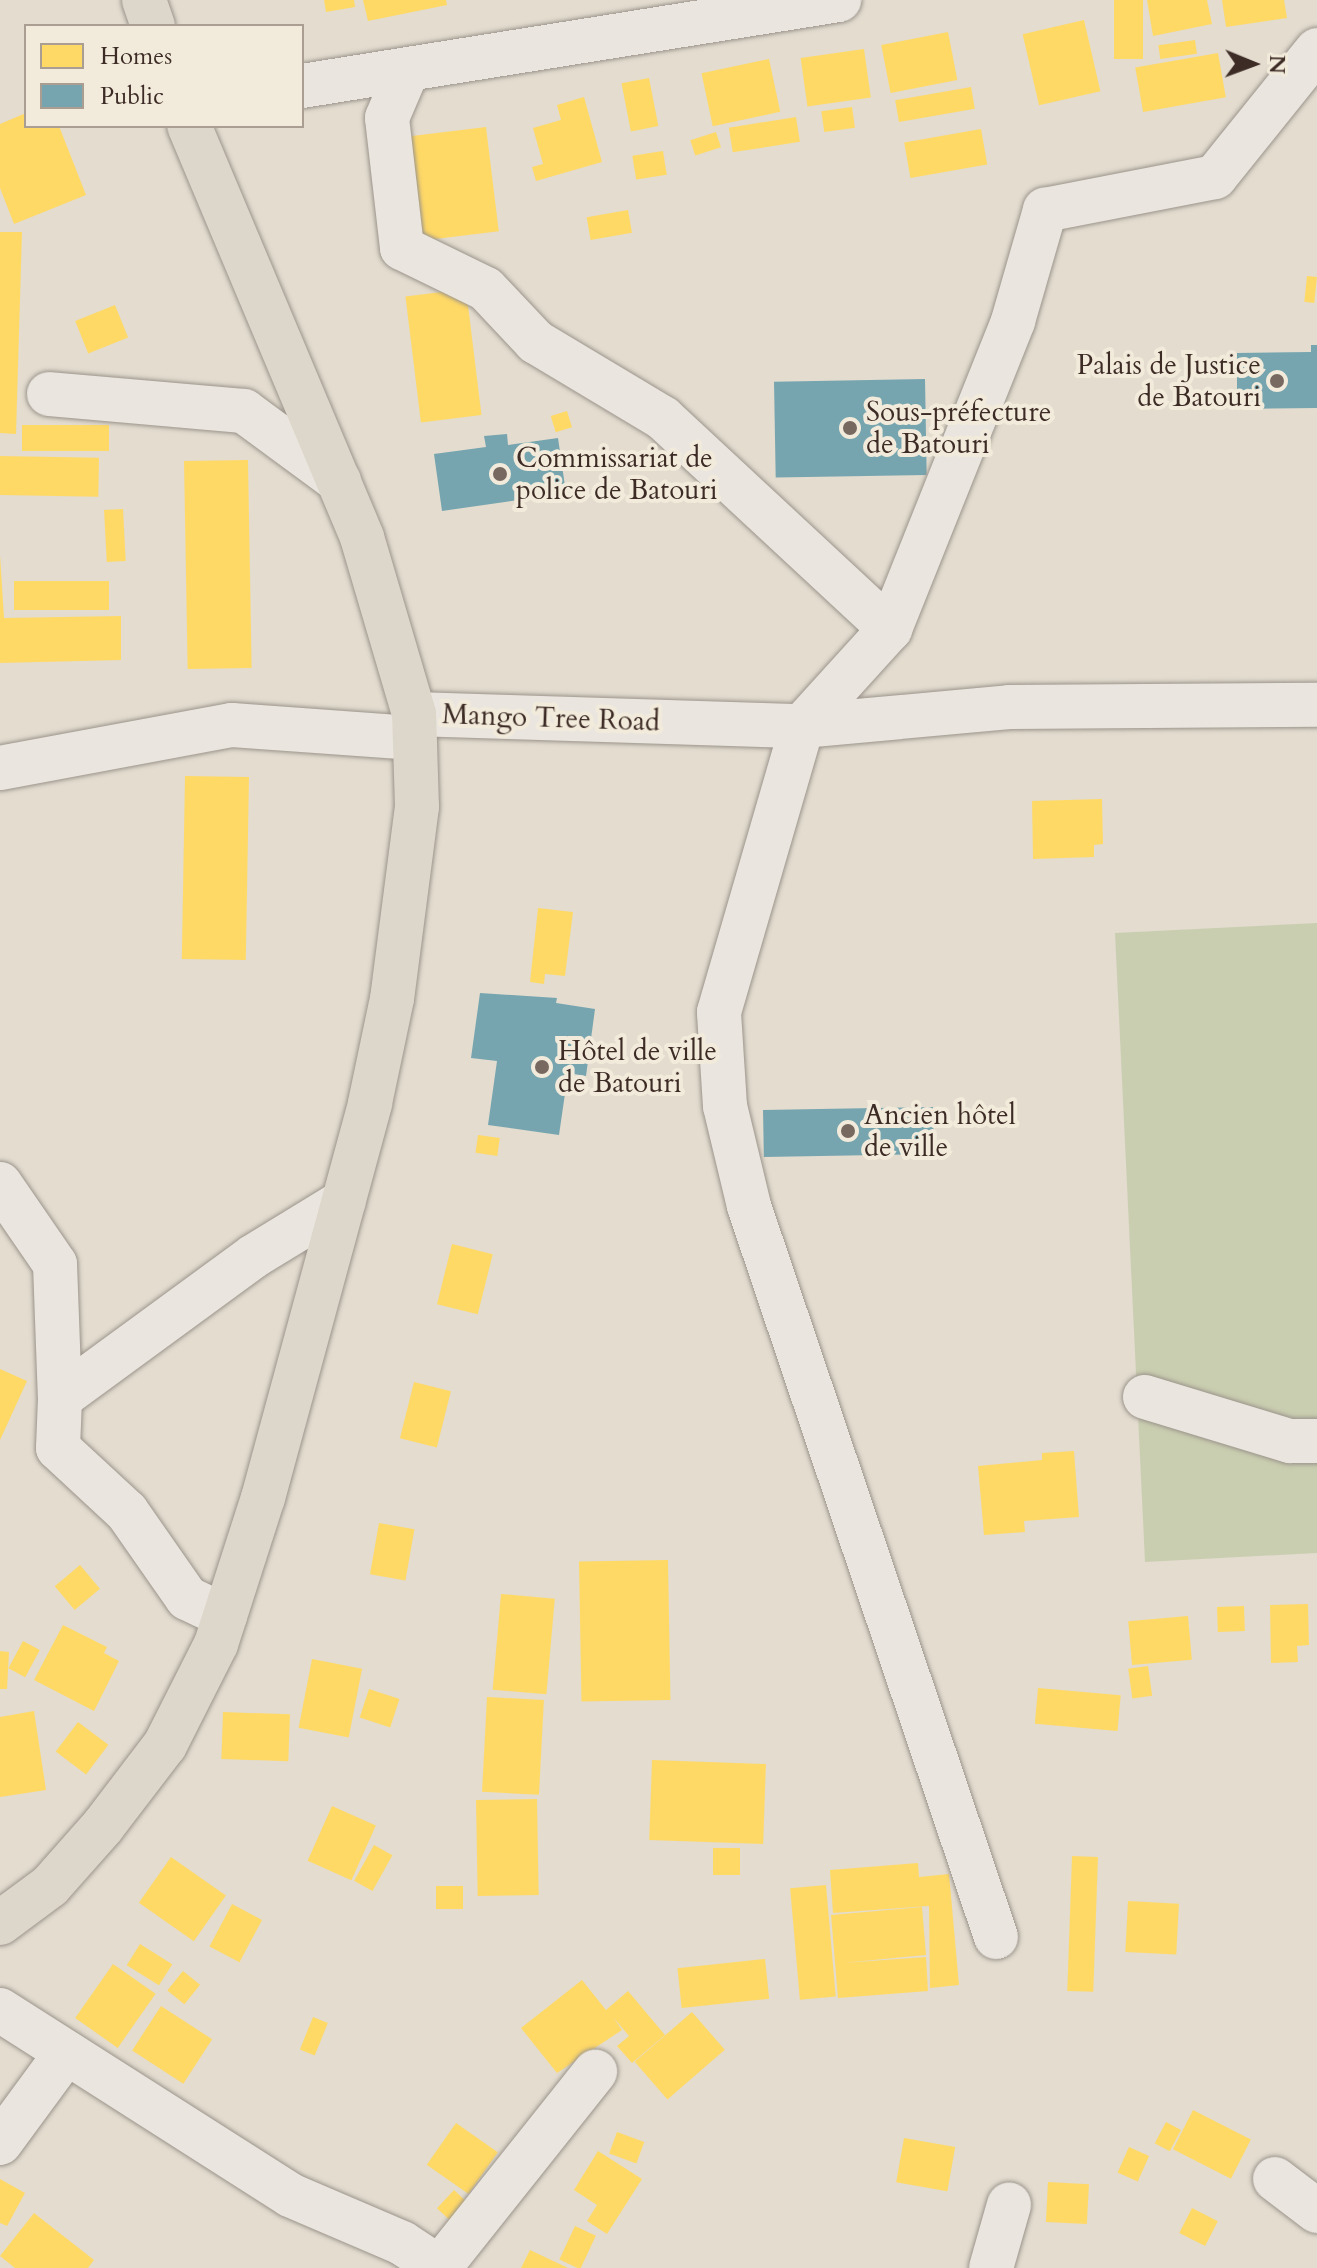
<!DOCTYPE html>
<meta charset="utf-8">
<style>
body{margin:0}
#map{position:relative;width:1317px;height:2268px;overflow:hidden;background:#e3dccf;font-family:Cardo,serif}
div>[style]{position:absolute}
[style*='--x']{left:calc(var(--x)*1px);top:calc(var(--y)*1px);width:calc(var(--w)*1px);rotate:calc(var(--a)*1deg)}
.green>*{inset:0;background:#caceb0}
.homes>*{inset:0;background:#ffd966;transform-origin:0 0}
.public>*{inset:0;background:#76a5af;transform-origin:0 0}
.roads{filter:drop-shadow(0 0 2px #9b948c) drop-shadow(0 0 2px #9b948c)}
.minor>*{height:44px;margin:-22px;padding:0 22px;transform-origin:22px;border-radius:22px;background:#eae6df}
.major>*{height:44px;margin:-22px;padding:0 22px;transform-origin:22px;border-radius:22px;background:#ddd6ca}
.dots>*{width:22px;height:22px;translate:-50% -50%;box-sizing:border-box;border:4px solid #f2ebdb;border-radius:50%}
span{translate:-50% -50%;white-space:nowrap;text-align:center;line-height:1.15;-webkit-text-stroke:8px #f2ebdb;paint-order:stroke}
.poi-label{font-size:28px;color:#3d2b25}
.right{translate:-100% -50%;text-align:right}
.left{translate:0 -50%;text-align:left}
.street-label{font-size:28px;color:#3d2b25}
.legend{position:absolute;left:24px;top:24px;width:280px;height:104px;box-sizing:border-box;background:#f2ebdb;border:2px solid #aa9e92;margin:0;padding:10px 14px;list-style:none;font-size:24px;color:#3d2b25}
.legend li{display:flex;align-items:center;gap:16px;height:40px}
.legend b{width:40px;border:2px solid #aa9e92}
.north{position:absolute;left:1213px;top:24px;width:80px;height:80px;-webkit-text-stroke:6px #f2ebdb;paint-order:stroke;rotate:91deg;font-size:22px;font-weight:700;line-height:32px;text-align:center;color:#3d2b25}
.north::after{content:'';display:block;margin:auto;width:28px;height:36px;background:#3d2b25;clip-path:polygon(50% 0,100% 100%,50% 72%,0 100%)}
</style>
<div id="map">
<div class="green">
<div style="clip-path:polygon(1317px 923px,1317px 1553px,1145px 1562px,1115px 933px)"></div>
</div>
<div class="homes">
<div style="clip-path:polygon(324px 0,354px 0,355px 7px,326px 12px)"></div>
<div style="clip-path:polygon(363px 0,446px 0,447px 5px,368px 21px)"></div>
<div style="left:1114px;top:0;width:29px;height:59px"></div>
<div style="clip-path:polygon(1147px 0,1207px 0,1212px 24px,1153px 36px)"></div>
<div style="clip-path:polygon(1222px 0,1284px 0,1287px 18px,1226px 27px)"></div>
<div style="left:1084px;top:20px;width:73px;height:63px;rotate:77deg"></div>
<div style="left:948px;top:32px;width:49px;height:68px;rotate:79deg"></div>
<div style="left:1195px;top:40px;width:14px;height:37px;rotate:82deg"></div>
<div style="left:864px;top:49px;width:49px;height:64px;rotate:82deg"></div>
<div style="left:1218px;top:53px;width:45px;height:84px;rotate:80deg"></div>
<div style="left:769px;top:59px;width:54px;height:69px;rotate:78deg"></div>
<div style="left:649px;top:78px;width:49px;height:28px;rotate:79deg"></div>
<div style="left:971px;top:87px;width:22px;height:77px;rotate:80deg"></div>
<div style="clip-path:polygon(584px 97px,602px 162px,536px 181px,532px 167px,543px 164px,533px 128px,561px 120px,557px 105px)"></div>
<div style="left:852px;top:107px;width:21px;height:31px;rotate:82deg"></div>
<div style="clip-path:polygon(26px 113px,26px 126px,59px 126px,86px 195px,14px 224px,0 188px,0 124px)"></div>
<div style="left:796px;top:117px;width:25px;height:68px;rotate:81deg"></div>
<div style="left:486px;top:127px;width:105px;height:91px;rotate:83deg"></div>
<div style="left:981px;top:129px;width:36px;height:78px;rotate:80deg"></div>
<div style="left:716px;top:132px;width:16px;height:27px;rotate:72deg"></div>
<div style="left:663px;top:151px;width:24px;height:31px;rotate:81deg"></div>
<div style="left:628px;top:210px;width:23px;height:42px;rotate:80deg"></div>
<div style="clip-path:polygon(0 232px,22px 232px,16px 434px,0 433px)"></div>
<div style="left:1307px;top:276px;width:10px;height:26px;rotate:6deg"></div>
<div style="left:466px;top:289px;width:127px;height:61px;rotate:83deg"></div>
<div style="left:115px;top:305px;width:35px;height:43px;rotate:68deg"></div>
<div style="left:567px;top:411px;width:17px;height:17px;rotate:73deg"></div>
<div style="left:109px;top:425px;width:26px;height:87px;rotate:90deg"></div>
<div style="left:0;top:456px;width:99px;height:39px;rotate:1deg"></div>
<div style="left:248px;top:460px;width:208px;height:64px;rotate:89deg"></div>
<div style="left:123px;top:509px;width:52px;height:19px;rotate:87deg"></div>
<div style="clip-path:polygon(0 555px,4px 618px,121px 616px,121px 660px,0 663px)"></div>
<div style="left:14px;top:581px;width:95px;height:29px"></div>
<div style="left:185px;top:776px;width:64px;height:183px;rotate:1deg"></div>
<div style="clip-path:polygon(1102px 799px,1103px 844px,1094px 845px,1094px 857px,1033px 859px,1032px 801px)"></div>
<div style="clip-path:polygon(538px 908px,573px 912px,565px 976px,545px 974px,544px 984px,530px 982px)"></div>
<div style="left:478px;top:1135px;width:22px;height:18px;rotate:8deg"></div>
<div style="left:452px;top:1244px;width:42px;height:62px;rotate:14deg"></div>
<div style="clip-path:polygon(0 1369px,27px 1381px,0 1440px)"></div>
<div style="left:414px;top:1382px;width:38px;height:58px;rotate:14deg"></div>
<div style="clip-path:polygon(1074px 1451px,1079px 1517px,1024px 1521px,1025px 1532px,984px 1535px,978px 1466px,1042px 1460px,1042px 1453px)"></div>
<div style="left:379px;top:1523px;width:36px;height:52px;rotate:10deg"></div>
<div style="left:668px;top:1560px;width:140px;height:89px;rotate:89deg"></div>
<div style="left:80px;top:1565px;width:31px;height:33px;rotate:50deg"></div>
<div style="left:501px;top:1594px;width:54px;height:96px;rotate:5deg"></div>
<div style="clip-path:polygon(1308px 1604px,1309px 1645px,1297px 1646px,1298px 1662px,1271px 1663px,1270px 1605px)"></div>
<div style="left:1244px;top:1606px;width:25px;height:27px;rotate:88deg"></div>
<div style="left:1188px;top:1616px;width:44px;height:60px;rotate:85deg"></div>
<div style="clip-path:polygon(63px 1625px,107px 1647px,104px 1653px,119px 1661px,94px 1711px,34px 1680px)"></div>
<div style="left:23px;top:1641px;width:19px;height:31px;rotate:28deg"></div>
<div style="clip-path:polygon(0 1651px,9px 1652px,7px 1689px,0 1689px)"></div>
<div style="left:312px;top:1659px;width:51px;height:70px;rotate:11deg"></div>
<div style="left:1148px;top:1666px;width:30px;height:20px;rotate:82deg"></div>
<div style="left:1038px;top:1688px;width:83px;height:36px;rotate:5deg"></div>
<div style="left:369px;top:1689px;width:32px;height:30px;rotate:18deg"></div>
<div style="left:487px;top:1697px;width:57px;height:95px;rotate:3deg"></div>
<div style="clip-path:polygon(34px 1711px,46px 1790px,0 1797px,0 1717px)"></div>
<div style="left:223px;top:1712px;width:67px;height:47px;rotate:2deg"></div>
<div style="left:78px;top:1722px;width:38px;height:37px;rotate:37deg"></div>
<div style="left:652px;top:1760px;width:114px;height:80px;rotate:2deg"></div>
<div style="left:537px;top:1799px;width:96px;height:61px;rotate:89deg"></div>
<div style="left:332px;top:1806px;width:48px;height:60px;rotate:24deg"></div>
<div style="left:374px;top:1845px;width:21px;height:41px;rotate:29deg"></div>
<div style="left:713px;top:1848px;width:27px;height:27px"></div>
<div style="left:1072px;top:1856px;width:26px;height:135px;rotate:2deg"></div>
<div style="left:171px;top:1857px;width:67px;height:56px;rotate:35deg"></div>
<div style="clip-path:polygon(918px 1863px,919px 1877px,949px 1874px,959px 1985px,930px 1988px,929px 1906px,833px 1913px,830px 1870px)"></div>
<div style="left:826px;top:1885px;width:112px;height:36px;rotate:85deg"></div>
<div style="left:463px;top:1886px;width:23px;height:27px;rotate:90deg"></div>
<div style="left:1128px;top:1901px;width:51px;height:51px;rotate:3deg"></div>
<div style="left:232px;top:1904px;width:34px;height:48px;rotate:28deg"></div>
<div style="clip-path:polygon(922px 1907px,926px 1955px,842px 1963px,926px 1957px,928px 1991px,838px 1998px,831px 1915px)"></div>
<div style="left:140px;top:1944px;width:38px;height:25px;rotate:32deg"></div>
<div style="left:765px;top:1959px;width:40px;height:88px;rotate:84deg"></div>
<div style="left:113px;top:1964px;width:52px;height:66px;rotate:35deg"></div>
<div style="left:183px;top:1971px;width:22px;height:25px;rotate:39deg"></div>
<div style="clip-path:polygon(582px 1980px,606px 2010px,628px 1991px,665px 2035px,632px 2063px,617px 2046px,629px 2036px,613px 2017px,622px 2030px,557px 2073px,521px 2028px)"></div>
<div style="left:161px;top:2006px;width:61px;height:53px;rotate:33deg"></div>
<div style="left:692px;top:2012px;width:50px;height:76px;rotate:49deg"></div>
<div style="left:313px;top:2017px;width:16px;height:35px;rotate:22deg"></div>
<div style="left:1193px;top:2110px;width:65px;height:44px;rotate:27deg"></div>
<div style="left:1166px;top:2122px;width:17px;height:24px;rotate:28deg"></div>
<div style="left:456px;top:2123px;width:51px;height:51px;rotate:35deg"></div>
<div style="left:617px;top:2132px;width:29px;height:23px;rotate:20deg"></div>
<div style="left:904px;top:2138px;width:52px;height:45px;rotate:10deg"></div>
<div style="left:1129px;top:2147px;width:22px;height:28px;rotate:24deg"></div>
<div style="clip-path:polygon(598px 2151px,642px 2179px,607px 2234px,587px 2221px,597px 2205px,574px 2190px)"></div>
<div style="clip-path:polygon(0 2179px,25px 2193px,7px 2226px,0 2223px)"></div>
<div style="left:1048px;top:2182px;width:41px;height:40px;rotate:3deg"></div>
<div style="left:454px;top:2190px;width:18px;height:25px;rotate:43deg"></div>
<div style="left:1192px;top:2208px;width:29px;height:28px;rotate:27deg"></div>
<div style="clip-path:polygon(34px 2213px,94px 2260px,88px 2268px,15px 2268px,0 2256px)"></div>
<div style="left:575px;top:2226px;width:23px;height:37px;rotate:25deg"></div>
<div style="clip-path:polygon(530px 2250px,568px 2268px,521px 2268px)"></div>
</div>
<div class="public">
<div style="clip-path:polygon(1311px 345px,1317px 345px,1317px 408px,1237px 409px,1237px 353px,1311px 352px)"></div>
<div style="left:925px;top:379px;width:96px;height:151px;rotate:89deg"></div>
<div style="clip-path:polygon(507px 434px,508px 445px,558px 438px,566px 493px,442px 511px,434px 454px,486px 447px,484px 436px)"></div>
<div style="clip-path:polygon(480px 993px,557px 998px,556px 1003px,595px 1009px,586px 1076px,568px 1073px,559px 1135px,488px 1125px,497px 1061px,471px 1058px)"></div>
<div style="left:933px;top:1107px;width:47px;height:170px;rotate:89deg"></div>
</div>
<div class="roads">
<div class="minor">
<div style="--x:407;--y:71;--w:51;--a:113.1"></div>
<div style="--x:387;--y:118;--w:131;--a:83.4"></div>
<div style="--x:402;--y:248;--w:93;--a:26"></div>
<div style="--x:486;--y:289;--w:73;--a:46.7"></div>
<div style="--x:536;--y:342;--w:148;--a:30.9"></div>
<div style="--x:663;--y:418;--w:310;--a:42.9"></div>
<div style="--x:302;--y:86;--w:544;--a:-9.1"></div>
<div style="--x:49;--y:394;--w:196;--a:5"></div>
<div style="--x:244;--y:411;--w:118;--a:36.4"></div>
<div style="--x:414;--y:714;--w:388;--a:1.8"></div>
<div style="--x:802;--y:726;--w:208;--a:-5.2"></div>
<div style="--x:1009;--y:707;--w:308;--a:-0.4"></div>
<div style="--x:0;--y:768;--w:236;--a:-10.5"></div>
<div style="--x:232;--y:725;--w:183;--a:4.1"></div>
<div style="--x:0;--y:1184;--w:97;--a:55.5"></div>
<div style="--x:55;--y:1264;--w:134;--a:87.9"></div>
<div style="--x:1145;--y:1397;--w:152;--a:16.9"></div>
<div style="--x:1290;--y:1441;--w:27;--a:0"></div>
<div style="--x:225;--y:1616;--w:42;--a:-154.7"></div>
<div style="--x:187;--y:1598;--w:105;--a:-124.9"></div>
<div style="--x:127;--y:1512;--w:94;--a:-137.2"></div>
<div style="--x:58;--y:1448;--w:50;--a:-87.7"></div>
<div style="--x:60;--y:1398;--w:240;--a:-36.2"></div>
<div style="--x:254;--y:1256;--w:105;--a:-31.4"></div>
<div style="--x:996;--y:1937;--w:772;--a:-108.67"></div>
<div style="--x:749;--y:1206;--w:103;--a:-103.5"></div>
<div style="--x:725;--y:1106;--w:94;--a:-93.7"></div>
<div style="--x:719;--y:1012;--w:298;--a:-73.8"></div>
<div style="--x:802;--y:726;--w:131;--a:-47.8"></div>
<div style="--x:890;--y:629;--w:332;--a:-68.2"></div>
<div style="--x:1013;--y:321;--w:116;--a:-73.9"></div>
<div style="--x:1045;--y:210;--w:173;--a:-11"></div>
<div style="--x:1215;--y:177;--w:163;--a:-51.2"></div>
<div style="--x:0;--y:2010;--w:344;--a:32.5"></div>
<div style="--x:290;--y:2195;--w:122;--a:23.2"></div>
<div style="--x:402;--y:2243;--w:45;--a:33.3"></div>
<div style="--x:0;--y:2143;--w:112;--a:-53.7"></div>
<div style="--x:1275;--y:2179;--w:53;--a:37.3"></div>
<div style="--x:439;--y:2268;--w:251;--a:-51.5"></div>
<div style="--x:991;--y:2268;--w:66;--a:-74.1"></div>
</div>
<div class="major">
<div style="--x:144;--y:0;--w:28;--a:71"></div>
<div style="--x:0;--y:1923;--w:62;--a:-36.5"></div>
<div style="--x:50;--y:1886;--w:80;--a:-48.5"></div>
<div style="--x:103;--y:1826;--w:102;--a:-52.6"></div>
<div style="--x:165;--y:1745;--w:113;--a:-63.2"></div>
<div style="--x:216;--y:1644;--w:153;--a:-72.2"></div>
<div style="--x:263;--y:1498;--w:409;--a:-74.8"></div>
<div style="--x:370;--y:1103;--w:106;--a:-78.1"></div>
<div style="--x:392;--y:999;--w:194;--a:-82.6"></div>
<div style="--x:417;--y:807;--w:93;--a:-91.8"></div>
<div style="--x:414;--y:714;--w:184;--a:-106.4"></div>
<div style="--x:362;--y:537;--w:446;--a:-112.8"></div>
</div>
</div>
<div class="dots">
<div style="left:1277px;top:381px;background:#776960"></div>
<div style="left:850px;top:428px;background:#776960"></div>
<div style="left:500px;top:474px;background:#776960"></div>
<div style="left:542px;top:1067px;background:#776960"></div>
<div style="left:848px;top:1131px;background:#776960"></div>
</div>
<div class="poi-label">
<span class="right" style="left:1261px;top:381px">Palais de Justice<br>de Batouri</span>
<span class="left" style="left:866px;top:428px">Sous-préfecture<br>de Batouri</span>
<span class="left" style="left:516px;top:474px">Commissariat de<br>police de Batouri</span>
<span class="left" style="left:558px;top:1067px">Hôtel de ville<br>de Batouri</span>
<span class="left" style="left:864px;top:1131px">Ancien hôtel<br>de ville</span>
</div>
<div class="street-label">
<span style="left:551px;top:718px;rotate:2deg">Mango Tree Road</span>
</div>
<ul class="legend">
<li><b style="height:22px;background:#ffd966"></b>Homes</li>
<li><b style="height:22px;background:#76a5af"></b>Public</li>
</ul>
<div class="north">N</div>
</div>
